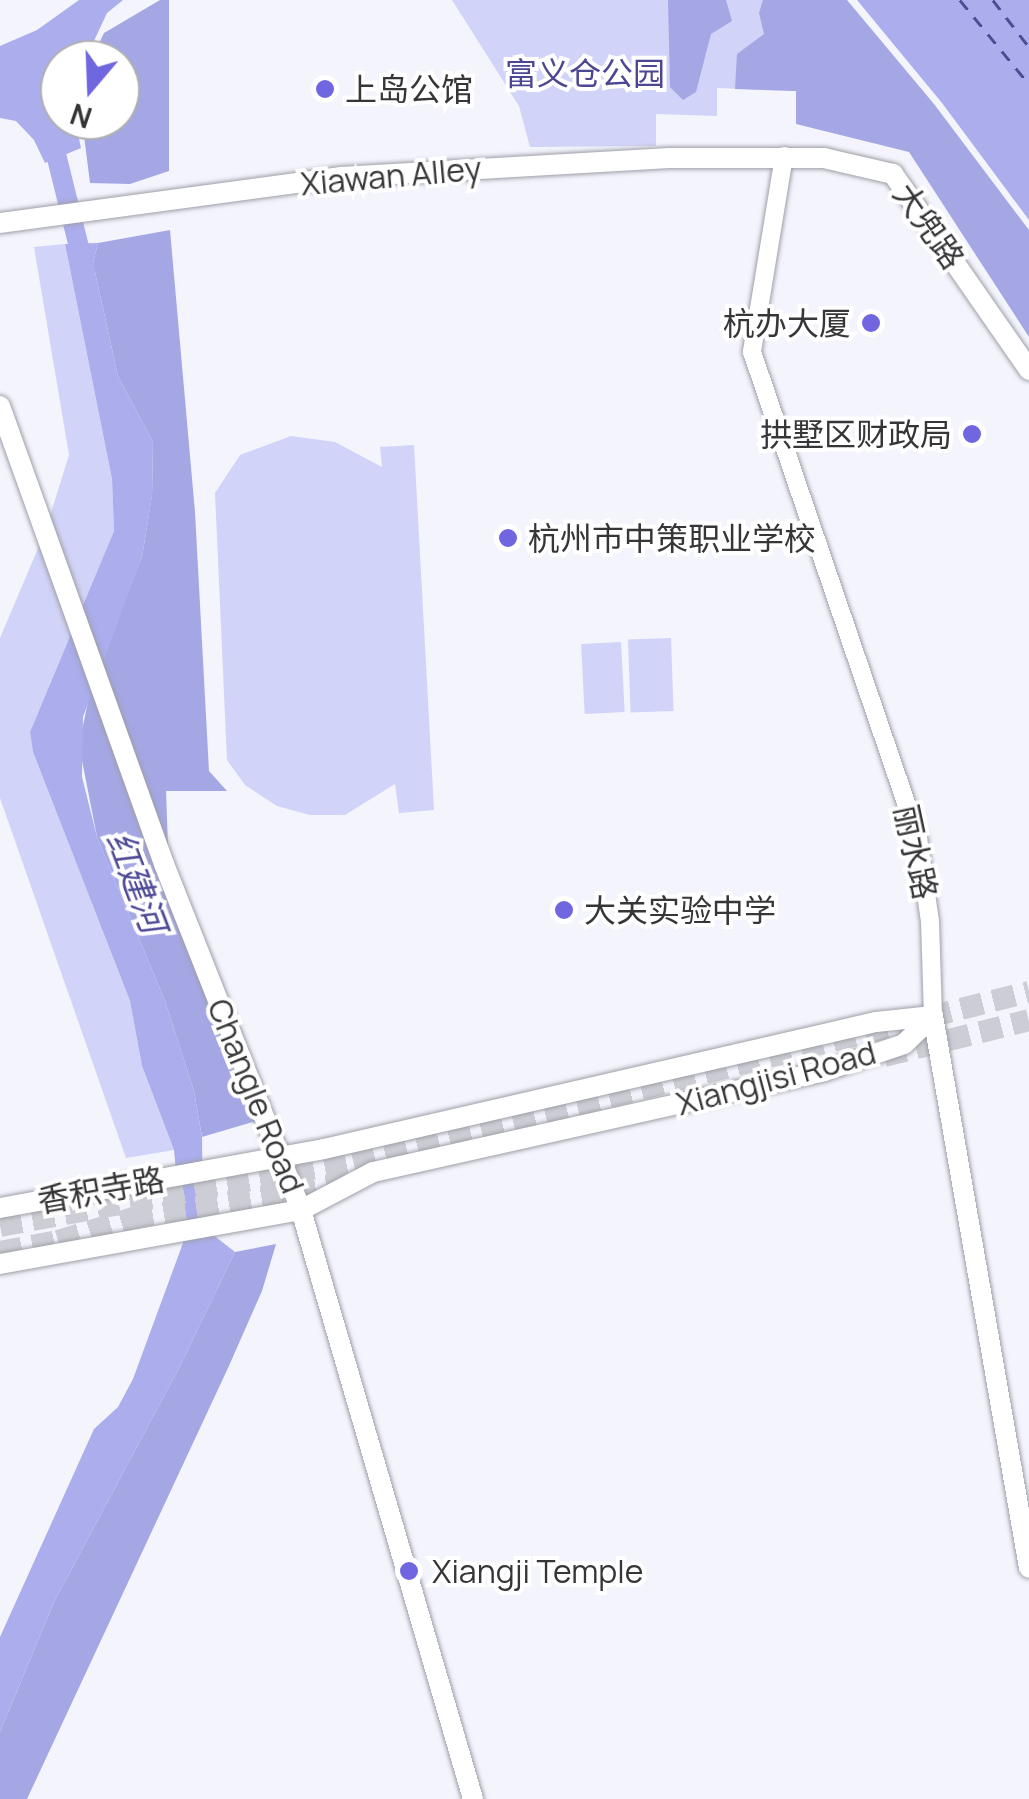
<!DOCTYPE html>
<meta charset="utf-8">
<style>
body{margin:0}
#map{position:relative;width:1029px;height:1799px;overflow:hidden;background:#f3f4fc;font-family:Manrope,"Noto Sans SC",sans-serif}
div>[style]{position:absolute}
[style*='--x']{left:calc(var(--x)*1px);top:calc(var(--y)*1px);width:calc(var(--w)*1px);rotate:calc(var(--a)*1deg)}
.green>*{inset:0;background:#d1d3f8;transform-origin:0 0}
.forest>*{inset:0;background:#a5a7e5}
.water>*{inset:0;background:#abadec}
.canal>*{height:20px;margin:-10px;padding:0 10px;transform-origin:10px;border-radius:10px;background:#abadec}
.ferry>*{height:2.5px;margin-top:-1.25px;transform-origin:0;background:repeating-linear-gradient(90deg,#4e4a96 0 12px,transparent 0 22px)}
.secondary-tunnel>*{height:22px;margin-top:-11px;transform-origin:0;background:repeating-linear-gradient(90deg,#cdced5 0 22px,transparent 0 33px)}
.roads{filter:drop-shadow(0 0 2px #9e9fa7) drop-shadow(0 0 2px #9e9fa7)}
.minor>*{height:18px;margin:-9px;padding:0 9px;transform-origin:9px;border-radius:9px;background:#fff}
.tertiary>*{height:20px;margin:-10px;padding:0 10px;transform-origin:10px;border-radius:10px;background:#fff}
.dots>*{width:28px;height:28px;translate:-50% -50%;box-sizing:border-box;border:5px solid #fff;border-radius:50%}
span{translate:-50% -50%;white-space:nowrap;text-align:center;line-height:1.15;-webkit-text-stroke:8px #fff;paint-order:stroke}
.park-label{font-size:32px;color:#4b4792}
.poi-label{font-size:32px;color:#363639}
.left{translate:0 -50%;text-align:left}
.right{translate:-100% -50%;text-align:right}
.street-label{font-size:32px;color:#363639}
.water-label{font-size:35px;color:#4e4a96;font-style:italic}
.north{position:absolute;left:40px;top:40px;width:100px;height:100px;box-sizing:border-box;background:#fff;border:2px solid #afafb0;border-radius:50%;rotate:199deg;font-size:28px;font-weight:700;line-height:40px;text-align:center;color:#363639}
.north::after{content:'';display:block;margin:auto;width:35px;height:45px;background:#6f66e0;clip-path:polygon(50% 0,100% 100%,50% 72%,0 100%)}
</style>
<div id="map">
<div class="green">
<div style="clip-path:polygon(452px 0,847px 0,796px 124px,796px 91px,717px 88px,717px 116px,656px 114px,656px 146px,530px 147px,519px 106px)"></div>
<div style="clip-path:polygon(65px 244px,112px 479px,114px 531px,30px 732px,33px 752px,130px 1001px,142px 1066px,174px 1150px,126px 1158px,0 798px,0 638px,45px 532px,69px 455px,34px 247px)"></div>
<div style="clip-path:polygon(291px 436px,335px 442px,382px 467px,380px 447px,414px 445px,434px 810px,399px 813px,395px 784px,345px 815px,310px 815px,277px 806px,245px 785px,227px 760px,215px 493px,240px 455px)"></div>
<div style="left:671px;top:638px;width:73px;height:43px;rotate:88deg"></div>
<div style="left:621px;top:642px;width:70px;height:40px;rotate:87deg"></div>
</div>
<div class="forest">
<div style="clip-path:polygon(160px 0,169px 0,169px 171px,130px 184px,90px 183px,82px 120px,120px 120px,120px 60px,91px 60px,104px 33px)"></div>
<div style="clip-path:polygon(668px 0,726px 0,732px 21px,711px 34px,696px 92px,683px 100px,670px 87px)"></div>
<div style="clip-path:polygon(763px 0,847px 0,934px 104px,1029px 230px,1029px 337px,909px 152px,796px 124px,796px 91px,735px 89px,737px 54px,764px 34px,759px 13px)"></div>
<div style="clip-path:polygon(170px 230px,195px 512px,209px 771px,227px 791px,166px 791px,169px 873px,273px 1116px,202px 1137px,194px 1091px,165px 1001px,97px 837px,79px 745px,92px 682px,142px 557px,152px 495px,153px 442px,118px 376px,93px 263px,98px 243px)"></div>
<div style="clip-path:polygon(276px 1244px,262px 1291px,228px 1368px,27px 1799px,0 1799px,0 1732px,54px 1602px,179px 1368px,235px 1252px)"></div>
</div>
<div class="water">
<div style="clip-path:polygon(79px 0,123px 0,107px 13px,85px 60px,60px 60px,60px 120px,75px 120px,81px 148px,45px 163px,34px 140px,16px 121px,0 118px,0 46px,37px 30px)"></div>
<div style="clip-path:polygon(857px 0,1029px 0,1029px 220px,942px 103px)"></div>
<div style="clip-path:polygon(98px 243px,93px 263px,118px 376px,153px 442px,152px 496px,142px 557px,83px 717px,82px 777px,97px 837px,165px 1001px,194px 1091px,202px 1137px,203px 1227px,235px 1252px,179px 1368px,54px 1602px,0 1732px,0 1637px,94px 1429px,118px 1407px,133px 1379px,183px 1243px,174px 1150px,142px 1066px,130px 1001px,33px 752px,30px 732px,114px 531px,112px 479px,65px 244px)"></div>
</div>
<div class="canal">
<div style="--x:51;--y:134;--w:141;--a:76.1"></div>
</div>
<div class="ferry">
<div style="--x:960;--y:0;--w:109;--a:50.6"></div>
<div style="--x:993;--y:0;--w:59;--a:52.5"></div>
</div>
<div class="secondary-tunnel">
<div style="--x:884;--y:1056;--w:149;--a:-13.9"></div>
<div style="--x:131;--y:1218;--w:228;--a:-9.3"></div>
<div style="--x:0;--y:1226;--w:359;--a:-10.4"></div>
<div style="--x:353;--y:1161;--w:697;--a:-14.04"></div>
<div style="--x:0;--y:1252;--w:59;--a:-10.7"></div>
<div style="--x:58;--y:1241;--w:83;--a:-16.9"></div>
</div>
<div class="roads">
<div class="minor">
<div style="--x:784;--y:156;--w:199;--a:99.3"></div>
<div style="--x:752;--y:352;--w:514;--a:71.14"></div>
<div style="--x:918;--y:838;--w:84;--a:81.8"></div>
<div style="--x:930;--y:921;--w:95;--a:88.2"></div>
</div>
<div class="tertiary">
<div style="--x:0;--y:223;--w:344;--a:-7.7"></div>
<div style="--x:341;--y:177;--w:329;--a:-3.3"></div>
<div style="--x:669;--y:158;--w:155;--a:0"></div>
<div style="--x:824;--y:158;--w:71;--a:13.1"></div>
<div style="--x:893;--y:174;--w:239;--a:55.2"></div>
<div style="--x:0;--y:406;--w:486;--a:70.3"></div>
<div style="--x:164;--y:864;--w:372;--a:68.4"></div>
<div style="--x:301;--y:1210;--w:614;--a:73.72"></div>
<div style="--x:933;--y:1016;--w:560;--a:80.13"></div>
<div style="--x:0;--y:1208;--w:329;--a:-10.3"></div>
<div style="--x:324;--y:1149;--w:566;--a:-12.96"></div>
<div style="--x:876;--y:1022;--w:57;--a:-6"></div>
<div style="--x:0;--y:1264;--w:306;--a:-10.2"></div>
<div style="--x:301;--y:1210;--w:81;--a:-27.8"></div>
<div style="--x:373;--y:1172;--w:462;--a:-12.6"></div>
<div style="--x:824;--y:1071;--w:84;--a:-18.6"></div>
<div style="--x:904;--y:1044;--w:40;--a:-44"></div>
</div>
</div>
<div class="dots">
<div style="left:325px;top:89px;background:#6f66e0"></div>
<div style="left:871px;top:323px;background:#6f66e0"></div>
<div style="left:972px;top:434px;background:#6f66e0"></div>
<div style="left:508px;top:538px;background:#6f66e0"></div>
<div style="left:564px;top:910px;background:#6f66e0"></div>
<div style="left:409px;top:1571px;background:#6f66e0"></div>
</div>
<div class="park-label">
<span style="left:585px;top:73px">富义仓公园</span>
</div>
<div class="poi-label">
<span class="left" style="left:345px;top:89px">上岛公馆</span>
<span class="right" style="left:851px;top:323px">杭办大厦</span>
<span class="right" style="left:952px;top:434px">拱墅区财政局</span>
<span class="left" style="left:528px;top:538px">杭州市中策职业学校</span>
<span class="left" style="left:584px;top:910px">大关实验中学</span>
<span class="left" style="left:432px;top:1571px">Xiangji Temple</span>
</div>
<div class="street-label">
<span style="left:391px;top:176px;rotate:-5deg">Xiawan Alley</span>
<span style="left:929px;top:226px;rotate:55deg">大兜路</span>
<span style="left:916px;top:852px;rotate:78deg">丽水路</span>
<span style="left:776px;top:1078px;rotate:-15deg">Xiangjisi Road</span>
<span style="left:256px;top:1096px;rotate:68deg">Changle Road</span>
<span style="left:101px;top:1190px;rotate:-10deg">香积寺路</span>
</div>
<div class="water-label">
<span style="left:137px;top:882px;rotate:69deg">红建河</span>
</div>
<div class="north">N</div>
</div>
